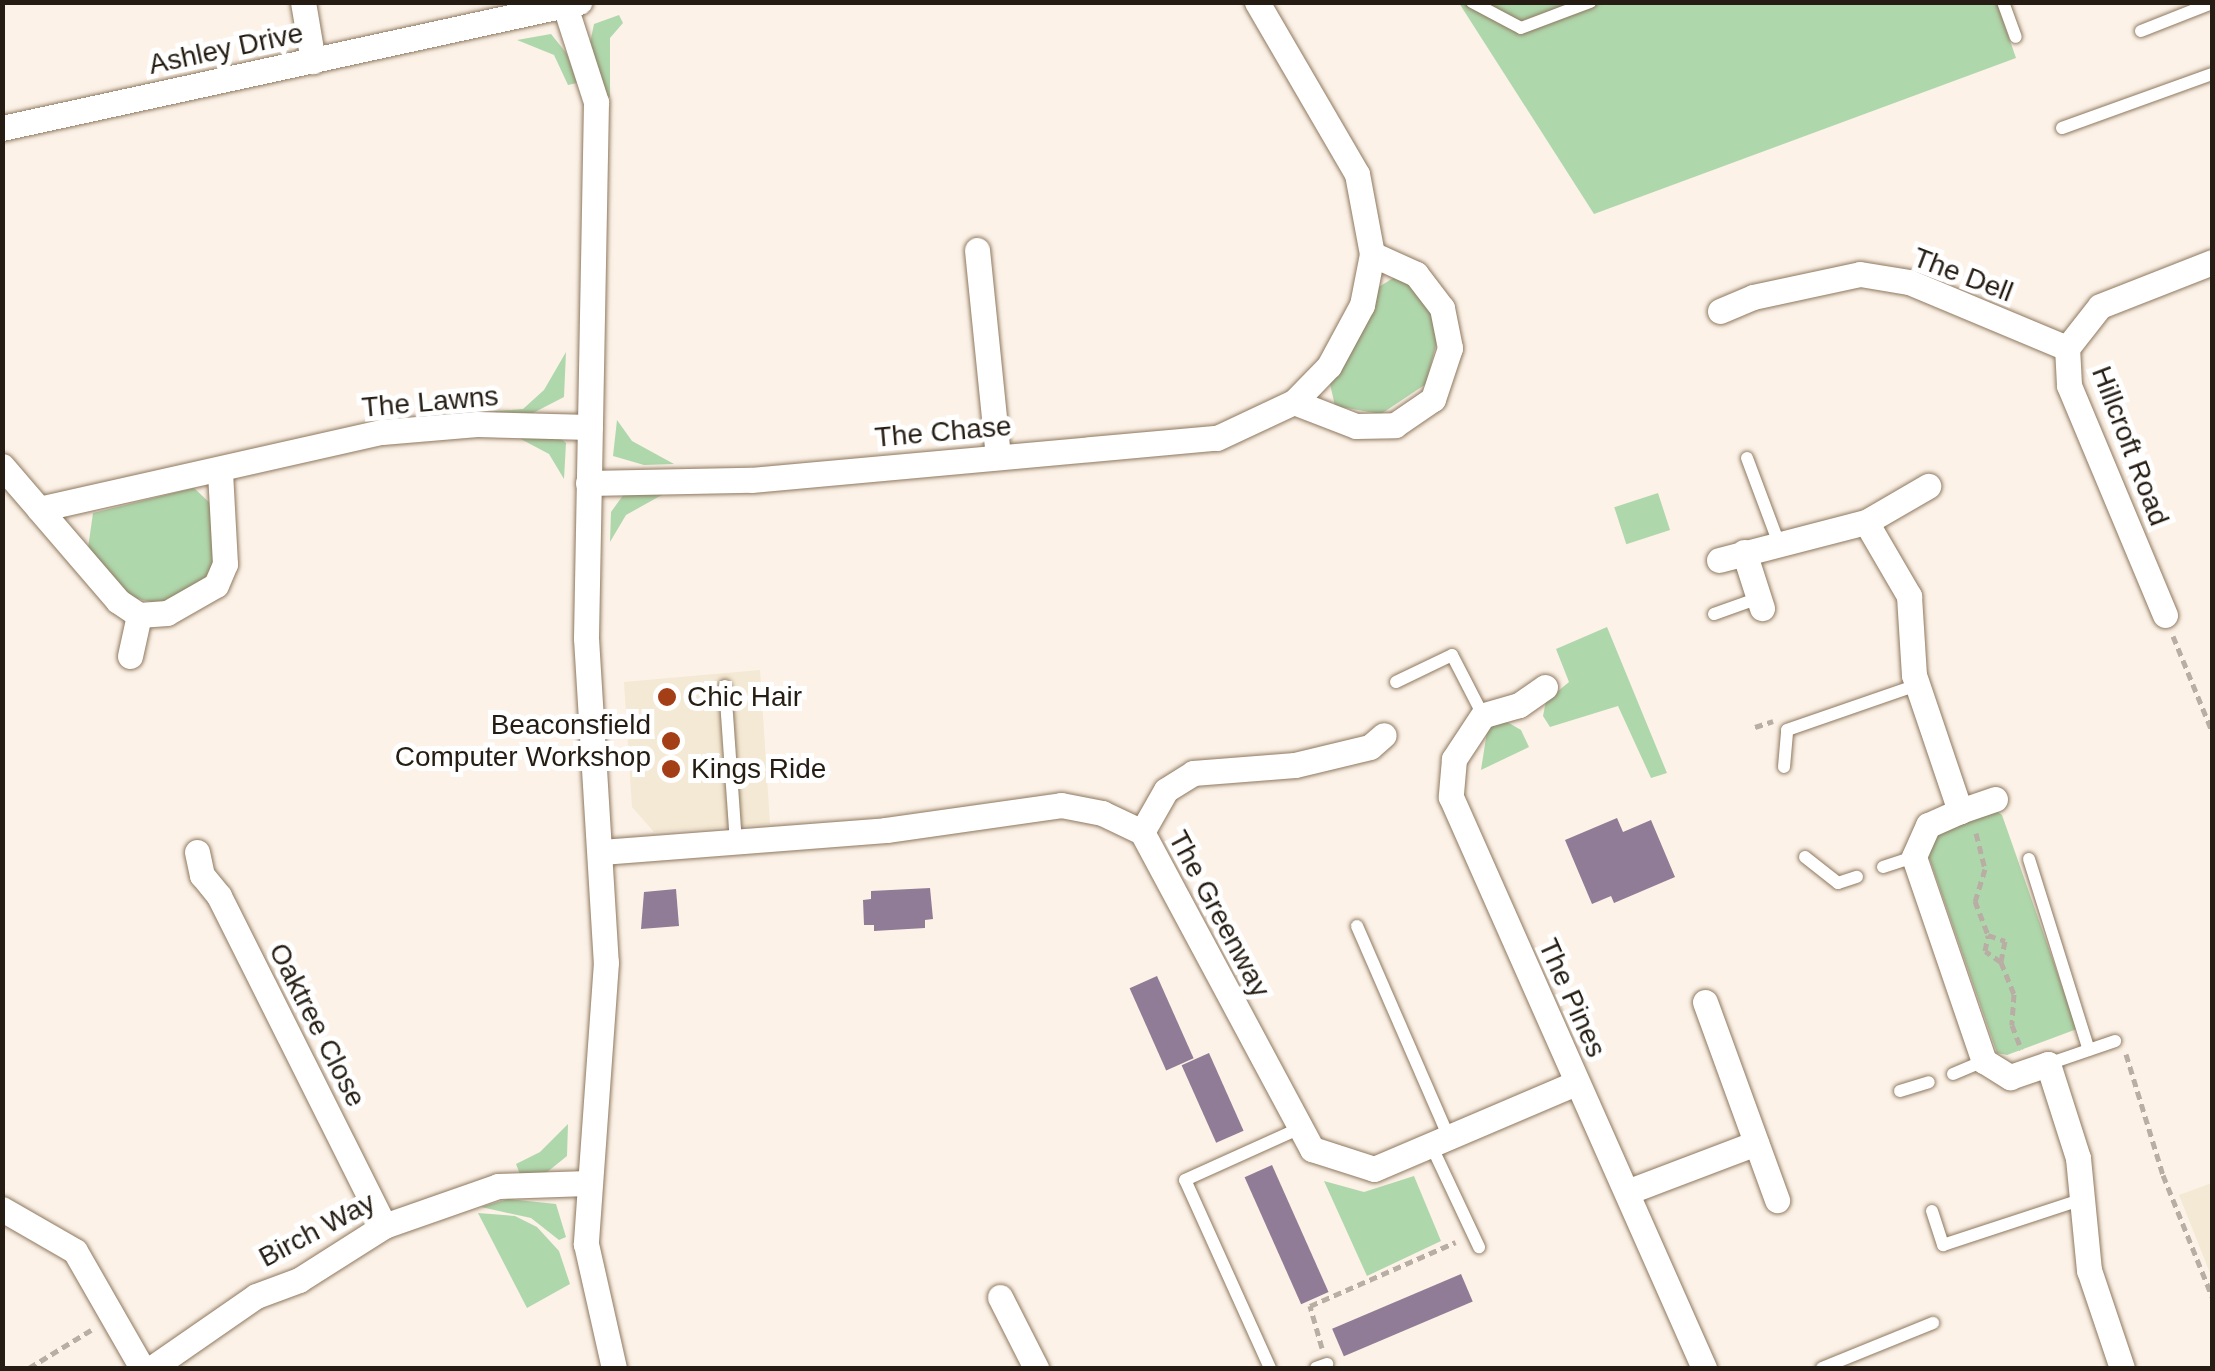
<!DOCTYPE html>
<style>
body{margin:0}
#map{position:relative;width:2215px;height:1371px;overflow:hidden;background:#fcf2e7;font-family:Arial,sans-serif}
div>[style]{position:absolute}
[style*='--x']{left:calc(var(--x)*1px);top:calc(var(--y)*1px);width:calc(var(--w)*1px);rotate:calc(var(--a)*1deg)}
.commercial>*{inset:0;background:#f4e9d4}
.green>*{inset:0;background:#afd7ac;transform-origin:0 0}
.building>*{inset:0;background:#907c96;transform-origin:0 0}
.path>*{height:5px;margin-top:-2.5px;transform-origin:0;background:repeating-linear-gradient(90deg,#b8aea4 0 8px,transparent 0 13px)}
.roads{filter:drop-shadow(0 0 2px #8e785f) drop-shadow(0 0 2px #8e785f)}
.lane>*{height:12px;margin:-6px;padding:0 6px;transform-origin:6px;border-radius:6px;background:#fff}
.street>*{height:25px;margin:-12.5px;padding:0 12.5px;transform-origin:12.5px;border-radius:12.5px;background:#fff}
.dots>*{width:28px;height:28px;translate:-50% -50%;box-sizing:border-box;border:5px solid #fff;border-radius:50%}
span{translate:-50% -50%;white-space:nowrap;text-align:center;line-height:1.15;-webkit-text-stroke:10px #fff;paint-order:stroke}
.street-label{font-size:28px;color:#251d13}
.poi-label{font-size:28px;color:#251d13}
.left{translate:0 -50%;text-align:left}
.right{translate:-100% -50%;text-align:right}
.frame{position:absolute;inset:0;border:5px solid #251d13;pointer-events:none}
</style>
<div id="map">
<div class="commercial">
<div style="clip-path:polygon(760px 670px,770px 824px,654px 832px,632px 807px,624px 682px)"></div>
<div style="clip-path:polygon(2212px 1183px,2212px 1278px,2179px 1195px)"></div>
</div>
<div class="green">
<div style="clip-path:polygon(1459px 3px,1997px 3px,2016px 58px,1594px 214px)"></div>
<div style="clip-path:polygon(619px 15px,623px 23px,610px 38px,610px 97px,603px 96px,590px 43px,594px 24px)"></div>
<div style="clip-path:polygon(551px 34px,567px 54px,577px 83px,568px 85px,554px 55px,517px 40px)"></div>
<div style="clip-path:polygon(1398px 275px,1424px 294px,1439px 333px,1426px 384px,1381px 414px,1335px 406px,1330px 384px,1374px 290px)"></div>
<div style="clip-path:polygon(566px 352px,564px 397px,533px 413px,485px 412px,523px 409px,544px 390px)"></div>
<div style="clip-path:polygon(617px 420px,632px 441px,674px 464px,644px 465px,613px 456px)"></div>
<div style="clip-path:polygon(558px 436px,566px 443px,564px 479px,549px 454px,517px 437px)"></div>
<div style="clip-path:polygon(194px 488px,212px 505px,214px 565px,201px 585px,160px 604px,125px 596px,88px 548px,93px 513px)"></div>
<div style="clip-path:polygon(669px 491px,626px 515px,610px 542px,611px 512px,624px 494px)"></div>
<div style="left:1658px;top:493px;width:39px;height:46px;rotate:72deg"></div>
<div style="clip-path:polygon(1607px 627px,1667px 773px,1651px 778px,1618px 706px,1550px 727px,1543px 716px,1546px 701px,1569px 682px,1556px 649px)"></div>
<div style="clip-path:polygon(1502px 719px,1521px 730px,1529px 747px,1481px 770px,1488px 725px)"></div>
<div style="clip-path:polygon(1994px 809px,2002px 815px,2077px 1029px,2007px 1055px,1997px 1053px,1929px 857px,1931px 839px,1941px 829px)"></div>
<div style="clip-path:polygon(568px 1124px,567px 1156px,541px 1177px,521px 1177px,516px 1164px,540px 1152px)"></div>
<div style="clip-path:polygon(1414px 1176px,1441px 1241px,1367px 1276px,1324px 1181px,1364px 1192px)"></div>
<div style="clip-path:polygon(508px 1199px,556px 1204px,566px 1237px,559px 1240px,531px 1218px,481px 1207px)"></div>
<div style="clip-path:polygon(478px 1213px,515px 1216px,537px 1227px,559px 1251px,570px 1284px,527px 1308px)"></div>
</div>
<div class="building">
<div style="clip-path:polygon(1617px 818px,1623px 832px,1651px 820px,1675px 877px,1614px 903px,1611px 896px,1592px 904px,1565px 840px)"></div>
<div style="clip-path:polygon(930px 888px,933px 919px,925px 920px,925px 928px,874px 931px,874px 925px,864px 925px,863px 900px,871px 899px,871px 891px)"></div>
<div style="clip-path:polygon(676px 889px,679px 926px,641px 929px,644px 892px)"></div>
<div style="left:1157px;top:976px;width:90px;height:30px;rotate:66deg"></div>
<div style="left:1209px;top:1053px;width:85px;height:30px;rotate:66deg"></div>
<div style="left:1272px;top:1165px;width:139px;height:30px;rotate:66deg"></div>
<div style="left:1461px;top:1274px;width:30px;height:140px;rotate:67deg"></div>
</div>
<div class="path">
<div style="--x:2173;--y:636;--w:103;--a:67.7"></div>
<div style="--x:1755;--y:727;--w:19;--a:-18"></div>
<div style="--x:1976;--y:833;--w:37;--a:76"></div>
<div style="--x:1985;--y:869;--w:34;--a:107"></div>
<div style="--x:1975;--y:901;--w:36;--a:69"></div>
<div style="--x:2001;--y:962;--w:19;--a:-145"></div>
<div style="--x:1985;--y:951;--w:16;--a:-79"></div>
<div style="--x:1988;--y:935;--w:18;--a:19"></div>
<div style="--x:2005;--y:941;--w:21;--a:101"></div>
<div style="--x:2001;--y:962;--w:35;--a:68"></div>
<div style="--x:2014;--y:994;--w:31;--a:94"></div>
<div style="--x:2012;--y:1025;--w:26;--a:69"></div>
<div style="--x:2126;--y:1054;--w:127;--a:73"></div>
<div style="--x:2163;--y:1175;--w:131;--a:68"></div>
<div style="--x:1322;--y:1348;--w:44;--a:-105.9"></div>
<div style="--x:1310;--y:1306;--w:159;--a:-23.7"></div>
<div style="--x:29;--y:1368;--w:73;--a:-31.5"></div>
</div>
<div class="roads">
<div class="lane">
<div style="--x:1472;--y:2;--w:55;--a:28"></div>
<div style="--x:1521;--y:28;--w:74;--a:-20.6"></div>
<div style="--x:2003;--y:2;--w:37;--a:70"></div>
<div style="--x:2141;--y:31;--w:76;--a:-21.5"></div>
<div style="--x:2062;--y:128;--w:159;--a:-19.8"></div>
<div style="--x:1747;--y:458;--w:89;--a:69.5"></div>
<div style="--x:1714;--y:614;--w:48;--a:-19.6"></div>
<div style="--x:1396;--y:682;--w:62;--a:-25.7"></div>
<div style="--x:1452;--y:655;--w:68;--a:62.7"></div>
<div style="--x:725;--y:686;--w:158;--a:86"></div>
<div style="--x:1784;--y:767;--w:37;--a:-85"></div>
<div style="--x:1787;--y:730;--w:138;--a:-19.1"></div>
<div style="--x:1805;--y:857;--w:42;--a:38.2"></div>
<div style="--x:1838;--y:883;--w:20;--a:-18"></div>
<div style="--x:2029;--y:859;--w:200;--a:72.6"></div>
<div style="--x:1883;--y:867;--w:33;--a:-18"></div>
<div style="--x:1357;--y:926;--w:231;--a:66.5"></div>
<div style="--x:2048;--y:1064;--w:71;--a:-18.9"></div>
<div style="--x:1953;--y:1074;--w:34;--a:-23"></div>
<div style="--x:1900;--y:1091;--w:30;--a:-17"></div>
<div style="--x:1431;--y:1145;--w:113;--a:64.8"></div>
<div style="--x:1932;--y:1211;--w:36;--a:72"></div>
<div style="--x:1943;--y:1245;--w:147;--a:-18.2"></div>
<div style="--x:1270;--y:1368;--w:206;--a:-114.3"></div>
<div style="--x:1185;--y:1180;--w:124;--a:-24.3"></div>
<div style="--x:1316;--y:1368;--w:12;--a:-20"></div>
<div style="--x:1822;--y:1368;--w:120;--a:-22.1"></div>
</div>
<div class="street">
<div style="--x:303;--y:2;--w:60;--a:80.4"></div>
<div style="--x:565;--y:6;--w:101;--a:72.1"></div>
<div style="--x:596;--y:102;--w:536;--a:91.07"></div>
<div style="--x:586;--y:638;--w:325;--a:86.5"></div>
<div style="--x:606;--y:962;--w:283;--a:94.1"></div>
<div style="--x:586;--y:1244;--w:127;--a:77.3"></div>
<div style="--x:2;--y:128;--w:591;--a:-12.32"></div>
<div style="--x:977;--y:250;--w:208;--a:84.2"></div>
<div style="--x:1720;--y:311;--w:36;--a:-23"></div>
<div style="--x:1753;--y:297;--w:109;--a:-12.1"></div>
<div style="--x:1860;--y:274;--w:50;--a:9.3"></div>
<div style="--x:1909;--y:282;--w:171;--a:22.7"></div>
<div style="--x:1294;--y:402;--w:66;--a:21.2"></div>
<div style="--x:1356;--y:426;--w:39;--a:-1"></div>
<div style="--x:1395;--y:425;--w:46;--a:-34.4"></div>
<div style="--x:1433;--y:399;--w:54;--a:-71.6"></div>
<div style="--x:1450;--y:348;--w:41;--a:-101.3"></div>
<div style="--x:1442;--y:308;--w:43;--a:-127.4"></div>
<div style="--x:1416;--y:274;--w:48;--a:-155.6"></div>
<div style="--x:2;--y:466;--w:57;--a:49.3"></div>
<div style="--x:39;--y:509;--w:352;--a:-12.7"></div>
<div style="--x:382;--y:432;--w:95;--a:-4.8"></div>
<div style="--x:477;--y:424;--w:113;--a:1.5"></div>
<div style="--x:588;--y:483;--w:163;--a:-1.1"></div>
<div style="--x:751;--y:480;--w:468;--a:-5.2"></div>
<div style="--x:1217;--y:438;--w:85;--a:-25.1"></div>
<div style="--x:1294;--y:402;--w:50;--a:-45.8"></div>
<div style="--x:1329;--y:366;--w:69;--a:-61.6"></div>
<div style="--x:1362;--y:305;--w:52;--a:-78.9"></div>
<div style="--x:1372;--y:254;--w:81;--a:-100.6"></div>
<div style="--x:1357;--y:174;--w:199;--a:-120.2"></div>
<div style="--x:39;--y:509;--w:121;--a:49.3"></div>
<div style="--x:118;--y:601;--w:25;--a:34"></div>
<div style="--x:139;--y:615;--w:28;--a:-4"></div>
<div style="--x:167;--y:613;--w:56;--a:-29.7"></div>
<div style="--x:216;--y:585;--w:23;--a:-67"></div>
<div style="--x:225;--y:564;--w:91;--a:-93.1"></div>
<div style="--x:1866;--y:522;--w:72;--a:-30.1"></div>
<div style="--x:1744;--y:552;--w:59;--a:72.2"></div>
<div style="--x:1719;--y:560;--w:152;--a:-14.5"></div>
<div style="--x:1866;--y:522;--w:86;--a:59.8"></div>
<div style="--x:1909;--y:596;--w:79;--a:86.4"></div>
<div style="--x:1914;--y:675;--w:144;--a:71.3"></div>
<div style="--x:1960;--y:811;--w:35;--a:156"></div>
<div style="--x:1928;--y:825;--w:35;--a:114"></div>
<div style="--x:1914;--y:857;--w:216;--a:71.1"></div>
<div style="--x:1984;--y:1061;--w:31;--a:32"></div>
<div style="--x:2010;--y:1077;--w:40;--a:-18.9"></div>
<div style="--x:2048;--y:1064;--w:99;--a:72.3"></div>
<div style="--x:2078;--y:1158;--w:113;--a:84.4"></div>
<div style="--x:2089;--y:1270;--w:103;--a:71.4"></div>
<div style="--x:2165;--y:615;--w:249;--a:-112.7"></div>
<div style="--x:2069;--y:385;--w:37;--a:-93"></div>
<div style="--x:2067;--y:348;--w:53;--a:-51.8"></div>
<div style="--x:2100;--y:306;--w:120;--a:-21.4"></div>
<div style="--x:130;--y:656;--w:42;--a:-77.6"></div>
<div style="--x:1545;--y:687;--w:32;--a:145"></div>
<div style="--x:1519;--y:705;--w:37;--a:164"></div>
<div style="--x:1483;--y:715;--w:53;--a:123.4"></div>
<div style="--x:1454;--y:759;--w:38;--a:95"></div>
<div style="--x:1451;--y:797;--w:625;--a:66.1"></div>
<div style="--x:1960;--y:811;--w:37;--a:-19"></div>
<div style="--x:1142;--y:832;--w:48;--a:-60.3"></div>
<div style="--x:1166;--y:790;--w:32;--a:-32"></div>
<div style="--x:1193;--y:773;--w:102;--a:-4.5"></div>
<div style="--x:1295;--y:765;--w:77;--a:-13.5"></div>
<div style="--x:1370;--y:747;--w:18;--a:-41"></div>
<div style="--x:197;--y:852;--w:24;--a:78"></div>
<div style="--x:202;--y:875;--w:27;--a:51"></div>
<div style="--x:219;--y:896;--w:369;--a:63.4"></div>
<div style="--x:601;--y:852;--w:286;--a:-4.4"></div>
<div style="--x:886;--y:830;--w:177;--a:-8.1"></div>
<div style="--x:1061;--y:805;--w:42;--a:11"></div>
<div style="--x:1102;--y:813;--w:44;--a:25.4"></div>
<div style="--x:1142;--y:832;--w:360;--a:61.8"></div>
<div style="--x:1312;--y:1149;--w:65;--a:17.9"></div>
<div style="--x:1374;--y:1169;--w:220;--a:-23.1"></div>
<div style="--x:1705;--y:1002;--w:211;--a:70"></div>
<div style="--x:1627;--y:1192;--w:138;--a:-20.8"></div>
<div style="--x:2;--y:1209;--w:84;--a:29.9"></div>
<div style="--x:75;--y:1251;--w:135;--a:60.2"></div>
<div style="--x:1000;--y:1297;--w:80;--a:63.1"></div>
<div style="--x:152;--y:1368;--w:126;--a:-34.7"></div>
<div style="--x:256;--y:1296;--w:46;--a:-20.4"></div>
<div style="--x:299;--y:1280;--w:101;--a:-32.4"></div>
<div style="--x:384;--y:1226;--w:121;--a:-19.3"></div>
<div style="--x:498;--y:1186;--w:90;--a:-1.9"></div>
</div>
</div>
<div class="dots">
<div style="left:667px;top:697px;background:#a43e17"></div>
<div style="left:671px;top:741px;background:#a43e17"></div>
<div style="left:671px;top:769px;background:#a43e17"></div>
</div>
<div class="street-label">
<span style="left:226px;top:49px;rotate:-12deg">Ashley Drive</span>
<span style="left:1963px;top:275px;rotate:21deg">The Dell</span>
<span style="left:430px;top:402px;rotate:-5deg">The Lawns</span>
<span style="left:943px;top:432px;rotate:-5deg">The Chase</span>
<span style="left:2130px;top:446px;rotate:69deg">Hillcroft Road</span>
<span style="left:1219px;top:914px;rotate:62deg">The Greenway</span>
<span style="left:1572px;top:998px;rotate:66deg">The Pines</span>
<span style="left:317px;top:1025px;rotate:63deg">Oaktree Close</span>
<span style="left:317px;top:1230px;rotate:-28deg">Birch Way</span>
</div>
<div class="poi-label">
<span class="left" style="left:687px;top:697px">Chic Hair</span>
<span class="right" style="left:651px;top:741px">Beaconsfield<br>Computer Workshop</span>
<span class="left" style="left:691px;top:769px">Kings Ride</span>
</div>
<div class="frame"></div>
</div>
